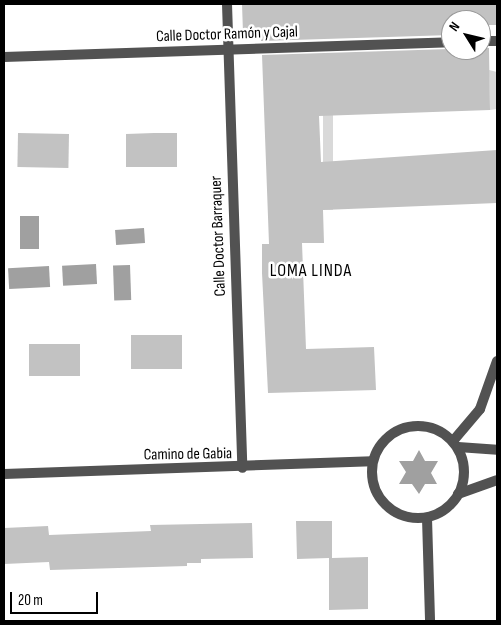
<!DOCTYPE html>
<meta charset="utf-8">
<style>
body{margin:0}
#map{position:relative;width:501px;height:625px;overflow:hidden;background:#fff;font-family:"Sofia Sans Condensed",sans-serif}
div>[style]{position:absolute}
[style*='--x']{left:calc(var(--x)*1px);top:calc(var(--y)*1px);width:calc(var(--w)*1px);rotate:calc(var(--a)*1deg)}
.green>*{inset:0;background:#d9d9d9;transform-origin:0 0}
.water>*{inset:0;background:#a0a0a0;transform-origin:0 0}
.building>*{inset:0;background:#c2c2c2;transform-origin:0 0}
.minor>*{height:10px;margin:-5px;padding:0 5px;transform-origin:5px;border-radius:5px;background:#525252}
.tertiary>*{height:10px;margin:-5px;padding:0 5px;transform-origin:5px;border-radius:5px;background:#525252}
.tertiary>.ring{margin:-5px;padding:0;box-sizing:content-box;background:none;border:10px solid #525252;border-radius:50%}
span{translate:-50% -50%;white-space:nowrap;text-align:center;line-height:1.15;-webkit-text-stroke:5px #fff;paint-order:stroke}
.street-label{font-size:16px;color:#000}
.neighbourhood-label{font-size:18px;color:#000;letter-spacing:1px}
.frame{position:absolute;inset:0;border:5px solid #000;pointer-events:none}
.north{position:absolute;left:441px;top:10px;width:50px;height:50px;box-sizing:border-box;background:#fff;border:1px solid #999;border-radius:50%;rotate:306deg;font-size:14px;font-weight:700;line-height:20px;text-align:center;color:#000}
.north::after{content:'';display:block;margin:auto;width:18px;height:22px;background:#000;clip-path:polygon(50% 0,100% 100%,50% 72%,0 100%)}
.scale{position:absolute;left:10px;top:592px;width:88px;height:22px;box-sizing:border-box;border:2px solid #000;border-top:0;padding-left:6px;font-size:15px;line-height:18px;white-space:nowrap;color:#000;-webkit-text-stroke:4px #fff;paint-order:stroke}
</style>
<div id="map">
<div class="green">
<div style="left:323px;top:69px;width:10px;height:141px"></div>
<div style="clip-path:polygon(489px 70px,497px 72px,497px 109px,490px 110px)"></div>
</div>
<div class="water">
<div style="left:20px;top:216px;width:19px;height:33px"></div>
<div style="left:144px;top:228px;width:15px;height:29px;rotate:86deg"></div>
<div style="left:96px;top:264px;width:20px;height:34px;rotate:87deg"></div>
<div style="left:130px;top:265px;width:35px;height:17px;rotate:88deg"></div>
<div style="left:49px;top:266px;width:21px;height:41px;rotate:87deg"></div>
<div style="clip-path:polygon(419px 450px,425px 461px,438px 461px,431px 473px,437px 484px,425px 484px,419px 494px,412px 484px,399px 484px,406px 472px,399px 461px,413px 461px)"></div>
</div>
<div class="building">
<div style="clip-path:polygon(242px 4px,497px 4px,497px 25px,489px 25px,489px 34px,481px 34px,481px 20px,451px 20px,451px 35px,261px 41px,261px 32px,243px 33px)"></div>
<div style="clip-path:polygon(481px 48px,489px 48px,490px 110px,319px 116px,321px 162px,497px 150px,497px 203px,323px 210px,324px 243px,302px 243px,306px 349px,374px 347px,376px 390px,268px 393px,262px 273px,262px 244px,269px 244px,262px 55px)"></div>
<div style="left:18px;top:133px;width:51px;height:34px;rotate:1deg"></div>
<div style="clip-path:polygon(154px 133px,177px 133px,177px 167px,126px 167px,126px 134px)"></div>
<div style="left:131px;top:335px;width:51px;height:34px"></div>
<div style="left:80px;top:344px;width:32px;height:51px;rotate:90deg"></div>
<div style="clip-path:polygon(296px 521px,332px 521px,332px 558px,368px 557px,368px 609px,329px 610px,329px 558px,297px 559px)"></div>
<div style="clip-path:polygon(252px 523px,253px 558px,201px 559px,201px 563px,187px 563px,187px 566px,50px 570px,49px 562px,4px 564px,4px 528px,48px 526px,49px 535px,151px 531px,150px 525px)"></div>
</div>
<div class="minor">
<div style="--x:227;--y:4;--w:464;--a:88.1"></div>
<div style="--x:481;--y:41;--w:16;--a:0"></div>
<div style="--x:4;--y:57;--w:447;--a:-1.9"></div>
<div style="--x:453;--y:441;--w:42;--a:-49.8"></div>
<div style="--x:480;--y:409;--w:51;--a:-70.5"></div>
<div style="--x:427;--y:518;--w:103;--a:88.3"></div>
</div>
<div class="tertiary">
<div class="ring" style="left:372px;top:426px;width:82px;height:82px"></div>
<div style="--x:458;--y:447;--w:39;--a:4"></div>
<div style="--x:4;--y:474;--w:368;--a:-2"></div>
<div style="--x:458;--y:494;--w:41;--a:-19.7"></div>
</div>
<div class="street-label">
<span style="left:227px;top:35px;rotate:-2deg">Calle Doctor Ramón y Cajal</span>
<span style="left:219px;top:236px;rotate:-92deg">Calle Doctor Barraquer</span>
<span style="left:188px;top:455px;rotate:-1deg">Camino de Gabia</span>
</div>
<div class="neighbourhood-label">
<span style="left:311px;top:271px">LOMA LINDA</span>
</div>
<div class="frame"></div>
<div class="north">N</div>
<div class="scale">20 m</div>
</div>
